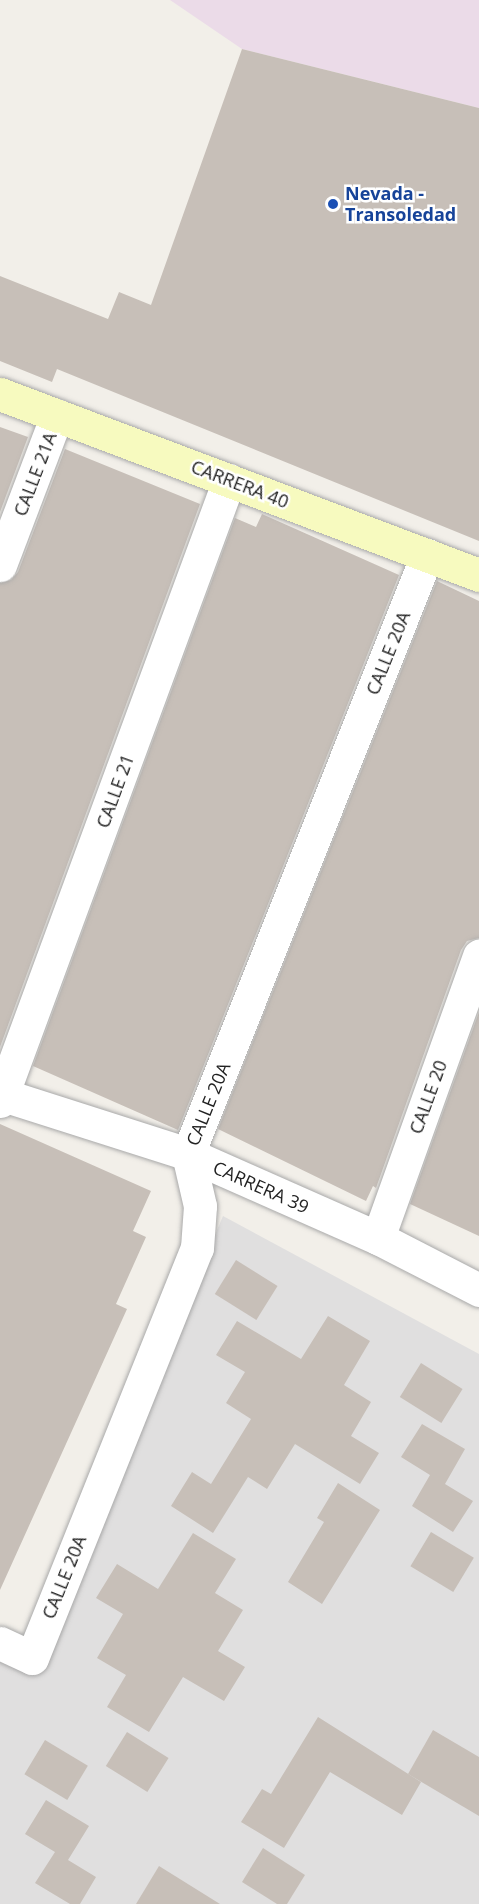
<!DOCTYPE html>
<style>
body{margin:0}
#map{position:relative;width:479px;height:1904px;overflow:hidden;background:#f2efe9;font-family:"Open Sans",sans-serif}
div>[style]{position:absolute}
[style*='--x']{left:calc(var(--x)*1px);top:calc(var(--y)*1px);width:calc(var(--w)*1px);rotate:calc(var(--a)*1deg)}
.residential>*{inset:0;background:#e0dfdf}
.industrial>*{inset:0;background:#ebdbe8}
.building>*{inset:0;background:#c7bfb8;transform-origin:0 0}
.roads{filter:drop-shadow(0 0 2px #a9a9a9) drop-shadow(0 0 2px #a9a9a9)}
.street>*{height:33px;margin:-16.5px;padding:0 16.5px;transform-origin:16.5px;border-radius:16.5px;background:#fff}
.secondary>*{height:33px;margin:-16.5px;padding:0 16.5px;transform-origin:16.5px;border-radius:16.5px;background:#f7fabf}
.dots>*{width:16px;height:16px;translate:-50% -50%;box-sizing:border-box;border:3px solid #fff;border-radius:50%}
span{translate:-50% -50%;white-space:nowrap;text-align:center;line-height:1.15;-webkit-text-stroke:5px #fff;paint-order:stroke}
.transit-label{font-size:18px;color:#164399;font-weight:700}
.left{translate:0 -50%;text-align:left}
.street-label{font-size:18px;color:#222}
</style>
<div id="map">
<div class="residential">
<div style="clip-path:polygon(223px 1216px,479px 1354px,479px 1904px,0 1904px,0 1650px,36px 1665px)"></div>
</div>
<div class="industrial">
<div style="clip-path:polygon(170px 0,479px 0,479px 108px,242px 49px)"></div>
</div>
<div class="building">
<div style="clip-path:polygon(242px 49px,479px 108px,479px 541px,57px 369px,52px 382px,0 361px,0 276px,108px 319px,119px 292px,151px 305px)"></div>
<div style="clip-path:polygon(0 427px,28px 437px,0 512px)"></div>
<div style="clip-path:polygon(65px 449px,200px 504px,0 1047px,0 583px,11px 580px,18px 572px)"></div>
<div style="clip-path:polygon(262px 514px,399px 575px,178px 1130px,33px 1066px,235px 518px,256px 527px)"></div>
<div style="clip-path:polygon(437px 581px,479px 601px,479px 938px,467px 941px,461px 950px,376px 1188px,373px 1186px,366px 1201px,218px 1129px)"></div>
<div style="clip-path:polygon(479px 1012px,479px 1236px,410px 1204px)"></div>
<div style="clip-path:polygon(0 1124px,151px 1191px,133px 1231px,146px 1237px,116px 1304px,127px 1309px,0 1590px)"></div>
<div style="left:236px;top:1260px;width:49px;height:40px;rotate:32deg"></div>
<div style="clip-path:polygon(328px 1316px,370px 1341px,344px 1385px,371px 1402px,351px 1436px,379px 1453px,360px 1484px,295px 1444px,267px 1489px,248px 1477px,213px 1533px,171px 1506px,192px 1472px,211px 1484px,251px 1419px,226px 1403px,245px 1372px,216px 1355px,237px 1321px,301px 1359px)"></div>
<div style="left:421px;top:1363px;width:49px;height:40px;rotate:32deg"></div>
<div style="clip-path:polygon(422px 1424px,465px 1449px,445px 1484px,473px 1501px,453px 1532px,412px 1506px,430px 1475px,401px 1457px)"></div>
<div style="clip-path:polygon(338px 1483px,380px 1510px,322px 1604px,288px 1582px,324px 1522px,317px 1518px)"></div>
<div style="left:431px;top:1532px;width:50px;height:40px;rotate:31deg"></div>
<div style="clip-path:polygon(193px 1533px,236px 1559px,215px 1593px,243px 1610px,218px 1651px,245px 1667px,224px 1701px,183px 1677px,149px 1732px,107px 1707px,126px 1675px,97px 1658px,123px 1614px,96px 1598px,117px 1564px,158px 1589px)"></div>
<div style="clip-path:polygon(318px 1717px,421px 1782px,402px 1815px,330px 1772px,284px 1848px,241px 1822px,262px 1789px,271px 1794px)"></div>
<div style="clip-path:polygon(433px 1730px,479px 1757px,479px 1816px,408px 1774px)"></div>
<div style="left:127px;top:1732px;width:49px;height:40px;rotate:32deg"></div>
<div style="left:45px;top:1740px;width:50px;height:40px;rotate:31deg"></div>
<div style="clip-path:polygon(46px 1800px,89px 1826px,68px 1860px,96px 1877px,80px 1904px,70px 1904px,35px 1883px,55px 1852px,25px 1834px)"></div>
<div style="clip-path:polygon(263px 1848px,305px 1875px,287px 1904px,277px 1904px,242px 1882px)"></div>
<div style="clip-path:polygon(159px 1866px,220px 1904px,136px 1904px)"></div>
</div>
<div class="roads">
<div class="street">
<div style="--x:0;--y:565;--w:160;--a:-69.2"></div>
<div style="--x:0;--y:1094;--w:197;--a:17.7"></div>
<div style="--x:188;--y:1154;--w:208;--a:23.9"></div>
<div style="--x:378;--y:1238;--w:114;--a:27.2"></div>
<div style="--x:0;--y:1101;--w:662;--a:-69.76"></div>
<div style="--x:378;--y:1238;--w:300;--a:-70.3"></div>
<div style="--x:0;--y:1643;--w:35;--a:25"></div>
<div style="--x:32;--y:1658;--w:442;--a:-68.1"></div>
<div style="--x:197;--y:1248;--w:42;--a:-85.9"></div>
<div style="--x:200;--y:1206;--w:53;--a:-103"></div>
<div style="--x:188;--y:1154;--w:645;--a:-68.25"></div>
</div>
<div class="secondary">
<div style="--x:0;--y:394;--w:512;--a:20.7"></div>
</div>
</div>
<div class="dots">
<div style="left:333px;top:204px;background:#1a4fb4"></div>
</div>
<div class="transit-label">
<span class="left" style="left:345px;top:204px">Nevada -<br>Transoledad</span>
</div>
<div class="street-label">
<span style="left:35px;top:474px;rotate:-69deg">CALLE 21A</span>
<span style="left:240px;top:484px;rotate:21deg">CARRERA 40</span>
<span style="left:388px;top:653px;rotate:-68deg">CALLE 20A</span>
<span style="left:115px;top:791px;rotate:-70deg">CALLE 21</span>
<span style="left:428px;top:1097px;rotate:-70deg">CALLE 20</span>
<span style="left:208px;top:1104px;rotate:-68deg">CALLE 20A</span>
<span style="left:261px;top:1187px;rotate:24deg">CARRERA 39</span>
<span style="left:64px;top:1577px;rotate:-68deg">CALLE 20A</span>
</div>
</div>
